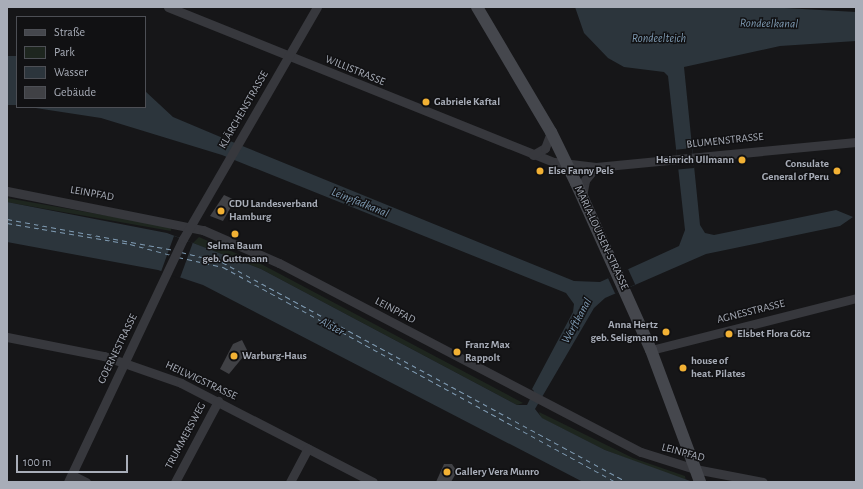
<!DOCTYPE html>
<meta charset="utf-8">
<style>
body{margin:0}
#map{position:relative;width:863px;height:489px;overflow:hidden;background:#161618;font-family:"Alegreya Sans",sans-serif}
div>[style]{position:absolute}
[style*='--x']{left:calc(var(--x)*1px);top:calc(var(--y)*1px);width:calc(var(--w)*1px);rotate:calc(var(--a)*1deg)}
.green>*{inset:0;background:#1e261f;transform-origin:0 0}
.water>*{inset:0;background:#2c353c;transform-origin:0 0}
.pier>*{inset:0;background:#161618;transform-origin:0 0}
.ferry>*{height:1px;margin-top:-0.5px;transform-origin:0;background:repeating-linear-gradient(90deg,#7f9bb3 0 5px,transparent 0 9px)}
.building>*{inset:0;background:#404145}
.minor>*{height:9px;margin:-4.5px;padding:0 4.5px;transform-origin:4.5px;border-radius:4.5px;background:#37383d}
.secondary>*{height:12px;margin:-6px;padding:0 6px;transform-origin:6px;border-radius:6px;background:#45474d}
.dots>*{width:11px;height:11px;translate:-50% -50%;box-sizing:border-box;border:2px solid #111113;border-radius:50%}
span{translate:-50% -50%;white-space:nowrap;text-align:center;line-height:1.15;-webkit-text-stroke:3px #111113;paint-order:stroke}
.street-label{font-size:11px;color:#a8adb8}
.poi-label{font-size:11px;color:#a8adb8;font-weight:700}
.left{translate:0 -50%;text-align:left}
.right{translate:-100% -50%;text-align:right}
.water-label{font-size:12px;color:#7f9bb3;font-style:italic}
.frame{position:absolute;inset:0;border:8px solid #a8adb8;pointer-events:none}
.legend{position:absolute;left:16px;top:16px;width:130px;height:92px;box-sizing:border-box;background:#111113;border:1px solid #4d4f55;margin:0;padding:5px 7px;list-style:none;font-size:12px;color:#a8adb8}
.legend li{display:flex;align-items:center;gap:8px;height:20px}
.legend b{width:20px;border:1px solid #4d4f55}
.scale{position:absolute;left:16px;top:455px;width:112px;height:18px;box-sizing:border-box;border:2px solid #a8adb8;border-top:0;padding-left:5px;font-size:12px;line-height:14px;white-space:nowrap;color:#a8adb8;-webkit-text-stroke:3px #111113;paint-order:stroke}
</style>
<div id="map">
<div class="green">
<div style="left:7px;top:198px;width:167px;height:4px;rotate:10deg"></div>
<div style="clip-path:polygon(199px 237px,263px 265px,523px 403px,517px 405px,261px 269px,193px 243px)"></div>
<div style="clip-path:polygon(539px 412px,633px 458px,685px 476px,686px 481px,605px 450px,541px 418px)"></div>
</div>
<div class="water">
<div style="clip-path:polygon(575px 7px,767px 7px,856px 12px,856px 41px,780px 46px,684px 67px,700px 225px,705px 233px,714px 235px,836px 210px,853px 217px,840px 226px,706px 254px,605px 298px,594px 308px,535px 409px,542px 418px,605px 450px,693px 482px,583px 482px,203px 285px,158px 270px,7px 242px,7px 202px,167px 233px,261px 269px,517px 405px,527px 405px,534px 391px,532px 389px,573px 312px,574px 304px,566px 293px,222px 155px,101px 118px,29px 107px,145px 107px,145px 91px,173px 117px,230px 141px,574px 281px,600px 282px,679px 246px,685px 230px,668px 76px,664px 72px,624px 67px,608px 58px,584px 33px)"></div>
<div style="left:17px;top:56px;width:49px;height:10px;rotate:90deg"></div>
</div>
<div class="pier">
<div style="left:692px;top:148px;width:20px;height:16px;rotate:84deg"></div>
<div style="left:174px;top:236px;width:20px;height:38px;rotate:20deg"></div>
<div style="left:628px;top:269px;width:17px;height:22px;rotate:65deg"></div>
</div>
<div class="ferry">
<div style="--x:7;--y:219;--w:170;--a:10.5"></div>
<div style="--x:7;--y:223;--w:125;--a:9.7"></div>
<div style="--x:130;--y:244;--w:42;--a:15"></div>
<div style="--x:181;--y:252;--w:42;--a:13.7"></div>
<div style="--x:222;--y:262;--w:461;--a:28.5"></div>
<div style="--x:178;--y:257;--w:46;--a:12.5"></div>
<div style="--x:223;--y:267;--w:447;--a:28.7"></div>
</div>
<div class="building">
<div style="clip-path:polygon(224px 195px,235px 200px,223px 221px,210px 216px)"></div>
<div style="clip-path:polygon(242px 340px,247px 350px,243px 357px,229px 374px,220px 369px,233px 344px)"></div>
<div style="clip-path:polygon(444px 464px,452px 464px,456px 470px,455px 475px,451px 482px,436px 482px)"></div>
</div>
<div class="minor">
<div style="--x:168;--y:7;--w:416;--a:21.9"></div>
<div style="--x:554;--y:162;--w:42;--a:6.8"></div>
<div style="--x:596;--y:167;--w:261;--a:-5.5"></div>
<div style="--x:533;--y:155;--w:14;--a:-30"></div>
<div style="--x:545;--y:148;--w:17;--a:-69"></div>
<div style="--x:7;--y:191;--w:200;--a:11.3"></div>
<div style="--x:203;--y:230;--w:83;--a:23.5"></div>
<div style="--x:279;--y:263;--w:408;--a:27.6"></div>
<div style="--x:641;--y:452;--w:57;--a:17.5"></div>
<div style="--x:695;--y:469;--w:69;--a:10.8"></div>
<div style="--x:582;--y:196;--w:16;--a:-79"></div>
<div style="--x:585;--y:180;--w:17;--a:-50"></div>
<div style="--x:7;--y:337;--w:99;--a:11.1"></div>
<div style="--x:104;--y:356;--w:82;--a:19.3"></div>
<div style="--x:181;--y:383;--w:216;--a:27.3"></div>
<div style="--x:651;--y:350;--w:211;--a:-14.2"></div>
<div style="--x:72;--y:475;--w:16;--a:27"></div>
<div style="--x:68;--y:482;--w:269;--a:-64.7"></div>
<div style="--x:183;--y:239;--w:268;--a:-60"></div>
<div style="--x:175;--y:482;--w:92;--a:-62"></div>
<div style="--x:290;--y:482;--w:38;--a:-62"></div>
</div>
<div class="secondary">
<div style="--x:477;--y:7;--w:145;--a:59.4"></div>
<div style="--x:551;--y:132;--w:57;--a:63.9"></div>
<div style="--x:576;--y:183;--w:183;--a:65.8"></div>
<div style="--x:651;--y:350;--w:141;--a:69.6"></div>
</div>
<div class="dots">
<div style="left:426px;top:102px;background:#f2b134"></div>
<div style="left:742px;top:160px;background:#f2b134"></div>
<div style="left:540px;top:171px;background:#f2b134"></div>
<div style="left:837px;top:171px;background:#f2b134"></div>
<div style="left:221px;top:211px;background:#f2b134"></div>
<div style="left:235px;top:234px;background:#f2b134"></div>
<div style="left:666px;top:332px;background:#f2b134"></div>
<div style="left:729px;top:334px;background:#f2b134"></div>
<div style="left:457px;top:352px;background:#f2b134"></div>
<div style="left:234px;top:356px;background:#f2b134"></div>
<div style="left:683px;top:368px;background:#f2b134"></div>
<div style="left:447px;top:472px;background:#f2b134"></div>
</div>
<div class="street-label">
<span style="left:355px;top:71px;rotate:22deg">WILLISTRASSE</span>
<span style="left:244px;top:110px;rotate:-60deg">KLÄRCHENSTRASSE</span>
<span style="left:725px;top:141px;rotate:-6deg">BLUMENSTRASSE</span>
<span style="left:92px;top:194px;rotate:10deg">LEINPFAD</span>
<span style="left:601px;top:238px;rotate:65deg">MARIA-LOUISEN-STRASSE</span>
<span style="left:395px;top:311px;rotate:28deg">LEINPFAD</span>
<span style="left:751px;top:312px;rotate:-14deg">AGNESSTRASSE</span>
<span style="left:118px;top:349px;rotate:-64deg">GOERNESTRASSE</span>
<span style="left:201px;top:381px;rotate:25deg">HEILWIGSTRASSE</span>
<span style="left:186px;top:436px;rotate:-62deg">TRUMMERSWEG</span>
<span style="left:683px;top:453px;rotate:15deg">LEINPFAD</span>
</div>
<div class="poi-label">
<span class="left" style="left:434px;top:102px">Gabriele Kaftal</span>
<span class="right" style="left:734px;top:160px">Heinrich Ullmann</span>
<span class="right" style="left:829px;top:171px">Consulate<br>General of Peru</span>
<span class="left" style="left:548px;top:171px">Else Fanny Pels</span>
<span class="left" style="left:229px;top:211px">CDU Landesverband<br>Hamburg</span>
<span style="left:235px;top:253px">Selma Baum<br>geb. Guttmann</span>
<span class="right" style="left:658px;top:332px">Anna Hertz<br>geb. Seligmann</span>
<span class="left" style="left:737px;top:334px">Elsbet Flora Götz</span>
<span class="left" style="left:465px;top:352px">Franz Max<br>Rappolt</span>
<span class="left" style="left:242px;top:356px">Warburg-Haus</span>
<span class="left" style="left:691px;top:368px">house of<br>heat. Pilates</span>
<span class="left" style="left:455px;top:472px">Gallery Vera Munro</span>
</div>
<div class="water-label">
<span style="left:769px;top:24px;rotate:1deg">Rondeelkanal</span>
<span style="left:659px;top:39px">Rondeelteich</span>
<span style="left:360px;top:203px;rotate:22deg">Leinpfadkanal</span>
<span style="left:577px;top:321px;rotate:-61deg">Werftkanal</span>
<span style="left:332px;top:327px;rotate:28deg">Alster</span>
</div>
<div class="frame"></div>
<ul class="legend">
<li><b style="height:5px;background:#45474d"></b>Straße</li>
<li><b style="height:11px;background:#1e261f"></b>Park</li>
<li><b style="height:11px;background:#2c353c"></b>Wasser</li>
<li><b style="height:11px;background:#404145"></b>Gebäude</li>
</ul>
<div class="scale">100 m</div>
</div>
